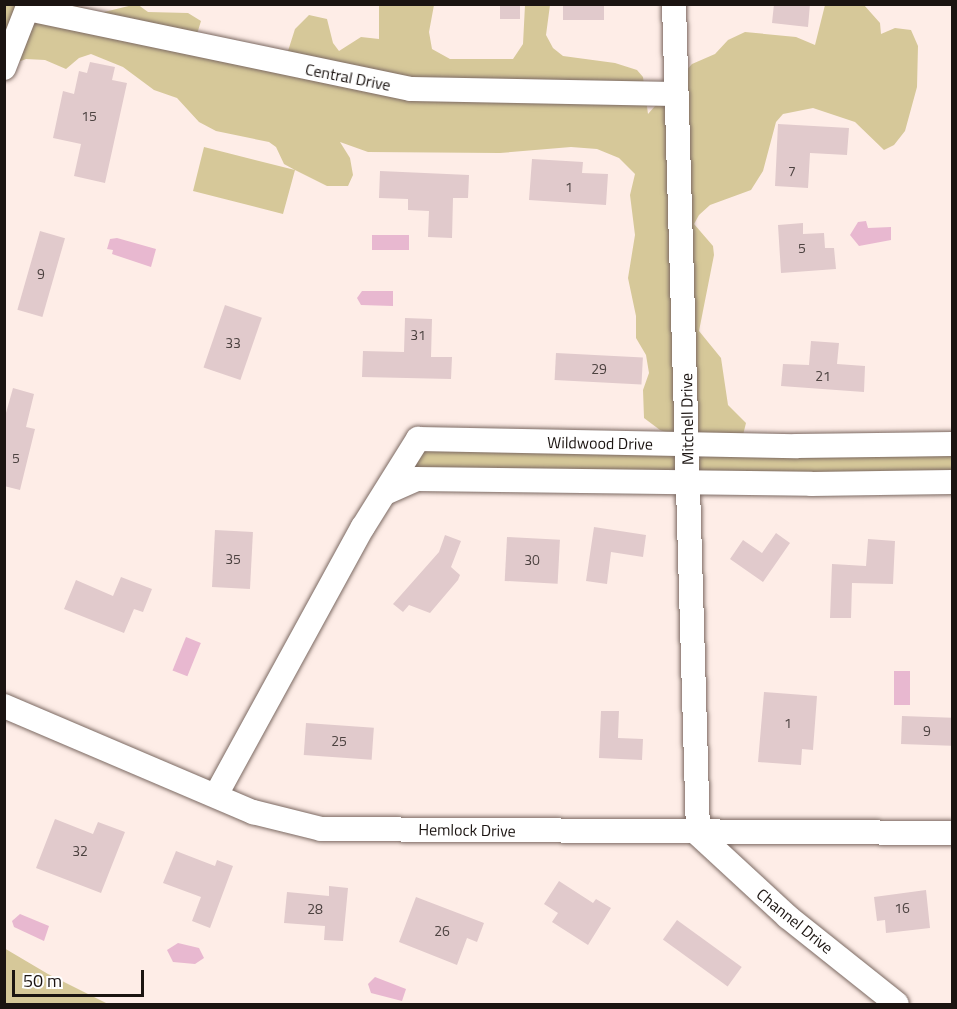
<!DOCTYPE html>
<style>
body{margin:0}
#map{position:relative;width:957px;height:1009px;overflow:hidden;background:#feede7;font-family:"Titillium Web",sans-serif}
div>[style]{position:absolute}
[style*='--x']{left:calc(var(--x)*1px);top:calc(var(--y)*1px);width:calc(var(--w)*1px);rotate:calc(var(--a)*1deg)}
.green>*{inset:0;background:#d6c899}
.water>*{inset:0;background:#e8b8d0;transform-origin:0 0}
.building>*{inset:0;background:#e1cacc;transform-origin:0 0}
.roads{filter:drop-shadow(0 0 2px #7b6962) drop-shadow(0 0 2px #7b6962)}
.minor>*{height:24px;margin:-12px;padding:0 12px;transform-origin:12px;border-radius:12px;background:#fff}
span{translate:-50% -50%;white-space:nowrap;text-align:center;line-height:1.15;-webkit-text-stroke:5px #fff;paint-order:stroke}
.number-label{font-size:14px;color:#4c4240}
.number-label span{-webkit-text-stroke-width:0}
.street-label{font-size:16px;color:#1b1411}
.frame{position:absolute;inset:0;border:6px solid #1b1411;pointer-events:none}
.scale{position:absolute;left:12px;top:970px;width:132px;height:27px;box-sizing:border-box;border:3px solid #1b1411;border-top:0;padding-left:8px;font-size:18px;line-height:21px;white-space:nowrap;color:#1b1411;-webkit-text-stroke:4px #fff;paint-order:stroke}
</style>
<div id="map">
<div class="green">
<div style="clip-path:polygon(5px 4px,73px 5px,100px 13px,137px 4px,148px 12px,188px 13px,201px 21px,197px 34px,288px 51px,295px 29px,309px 15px,327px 19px,333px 43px,339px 51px,361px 37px,379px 39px,379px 4px,434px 5px,429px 32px,432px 49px,450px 59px,513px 59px,523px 44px,525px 5px,550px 5px,546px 35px,553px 48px,563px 56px,615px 63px,637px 70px,643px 77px,648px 114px,692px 64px,715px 54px,728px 40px,745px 32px,796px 37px,815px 45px,825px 5px,864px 5px,880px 23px,881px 34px,895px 28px,911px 30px,918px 46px,917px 87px,905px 131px,894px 145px,884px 150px,855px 122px,813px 108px,783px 114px,776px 122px,763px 171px,751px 190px,710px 205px,699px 215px,694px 224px,713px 246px,714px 255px,699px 331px,721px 358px,728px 405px,746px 423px,742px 439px,680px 437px,660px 430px,644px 418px,643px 390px,649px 373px,646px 355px,636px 338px,636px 316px,628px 278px,635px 235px,630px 195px,635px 174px,619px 158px,597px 149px,571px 147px,500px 153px,368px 152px,340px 142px,350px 158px,353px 175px,348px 186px,327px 186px,295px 170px,283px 214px,193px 191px,204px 147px,295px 170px,284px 164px,276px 147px,269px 142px,216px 131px,199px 122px,177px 98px,154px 90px,123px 67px,91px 54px,79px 58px,66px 69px,45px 60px,26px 59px,5px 67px)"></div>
<div style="clip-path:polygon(418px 439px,952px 444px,952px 482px,416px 479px,385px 493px)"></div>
<div style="clip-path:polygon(4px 948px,48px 974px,108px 1004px,5px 1004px)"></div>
</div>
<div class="water">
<div style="clip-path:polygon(866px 221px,868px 228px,891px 227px,891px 240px,859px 246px,850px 235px,858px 222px)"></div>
<div style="left:409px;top:235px;width:15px;height:37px;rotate:90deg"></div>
<div style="clip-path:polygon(117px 238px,156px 249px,151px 267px,112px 254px,113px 250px,107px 249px,110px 239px)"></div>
<div style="clip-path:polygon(362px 291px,393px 291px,393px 306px,361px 305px,357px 298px)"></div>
<div style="left:186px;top:637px;width:16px;height:36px;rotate:22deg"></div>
<div style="left:894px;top:671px;width:16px;height:34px"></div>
<div style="clip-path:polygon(20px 914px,49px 926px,44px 941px,14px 927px,12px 921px)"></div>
<div style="clip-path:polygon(178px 943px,199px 948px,204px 958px,195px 964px,173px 962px,167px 950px)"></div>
<div style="clip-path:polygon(375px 977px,406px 989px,402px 1001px,371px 993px,368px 984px)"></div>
</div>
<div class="building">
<div style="left:500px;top:4px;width:20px;height:15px"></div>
<div style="left:563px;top:4px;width:41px;height:16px"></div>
<div style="clip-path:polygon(774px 4px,810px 4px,808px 27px,772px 23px)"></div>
<div style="clip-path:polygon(90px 62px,115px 67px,112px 80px,127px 83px,105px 183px,74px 176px,81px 144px,53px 138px,63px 91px,74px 94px,79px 71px,87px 73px)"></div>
<div style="clip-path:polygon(778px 124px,849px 128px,847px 155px,810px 153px,808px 188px,775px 186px)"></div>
<div style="clip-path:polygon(532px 159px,583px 162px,582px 173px,608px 174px,606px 205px,529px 200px)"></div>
<div style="clip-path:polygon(380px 171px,469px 175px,468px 198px,453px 198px,452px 238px,428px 237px,429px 211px,408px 210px,408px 199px,379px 198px)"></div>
<div style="clip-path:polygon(803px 223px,803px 234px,824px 233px,825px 248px,834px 248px,836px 269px,781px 273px,778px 225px)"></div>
<div style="left:40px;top:231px;width:26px;height:82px;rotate:16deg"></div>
<div style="left:225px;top:305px;width:39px;height:66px;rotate:19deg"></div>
<div style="clip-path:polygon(405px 318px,432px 319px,431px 357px,452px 357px,451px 379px,362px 377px,363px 351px,404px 352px)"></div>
<div style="clip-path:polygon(811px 341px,839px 343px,837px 364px,865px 366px,864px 392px,781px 386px,783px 364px,809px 365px)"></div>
<div style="left:556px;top:353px;width:87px;height:27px;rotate:3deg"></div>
<div style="clip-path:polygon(13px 388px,34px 394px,26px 427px,35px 429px,20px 490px,4px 486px,4px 420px)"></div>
<div style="clip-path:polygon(594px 527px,646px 535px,643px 557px,611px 552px,607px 584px,586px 581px)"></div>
<div style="left:215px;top:530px;width:38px;height:57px;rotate:3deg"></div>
<div style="clip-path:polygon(776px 533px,790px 543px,763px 582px,730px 559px,743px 540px,762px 553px)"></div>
<div style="clip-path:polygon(445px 535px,461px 541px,451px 567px,460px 575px,458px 580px,430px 613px,409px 605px,403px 612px,393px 604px,439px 552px)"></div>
<div style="left:507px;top:537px;width:53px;height:44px;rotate:3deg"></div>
<div style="clip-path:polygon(868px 539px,895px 541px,893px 584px,852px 583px,851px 618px,830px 618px,832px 564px,866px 566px)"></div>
<div style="clip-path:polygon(121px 577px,152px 589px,143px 612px,134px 609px,124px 633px,64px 609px,76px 580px,113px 596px)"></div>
<div style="clip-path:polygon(764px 692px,817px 696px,813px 750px,802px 749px,801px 765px,758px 762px)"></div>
<div style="clip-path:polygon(601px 711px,619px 711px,618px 738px,643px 739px,642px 760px,599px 758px)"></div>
<div style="left:902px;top:716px;width:50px;height:28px;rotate:2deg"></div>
<div style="left:306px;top:723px;width:68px;height:32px;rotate:4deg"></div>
<div style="clip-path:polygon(55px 819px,93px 834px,98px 822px,125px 832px,101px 893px,36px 868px)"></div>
<div style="clip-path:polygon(176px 851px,215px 866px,217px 860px,233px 866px,210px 928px,192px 921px,201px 897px,163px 883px)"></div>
<div style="clip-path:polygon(559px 881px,593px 903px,596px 899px,611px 908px,588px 945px,552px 922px,558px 913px,544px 904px)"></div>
<div style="clip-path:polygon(329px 886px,348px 888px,343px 941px,324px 940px,325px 926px,284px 923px,287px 892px,329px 896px)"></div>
<div style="clip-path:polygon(926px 890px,930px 928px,886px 933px,885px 920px,877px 921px,874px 897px)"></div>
<div style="clip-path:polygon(416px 897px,484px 923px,477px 942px,467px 938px,457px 965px,399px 942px)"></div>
<div style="left:677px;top:920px;width:80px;height:24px;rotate:36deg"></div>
</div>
<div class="roads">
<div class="minor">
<div style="--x:674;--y:4;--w:830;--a:88.34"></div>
<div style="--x:698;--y:834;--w:122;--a:42.7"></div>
<div style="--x:788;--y:917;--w:139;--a:38.6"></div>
<div style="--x:28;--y:9;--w:391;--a:11.8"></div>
<div style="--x:411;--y:89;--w:264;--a:1.1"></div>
<div style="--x:4;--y:68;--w:69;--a:-68.7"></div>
<div style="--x:385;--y:493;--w:34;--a:-24"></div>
<div style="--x:416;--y:479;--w:395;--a:0.7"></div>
<div style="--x:811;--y:484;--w:141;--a:-0.8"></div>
<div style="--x:4;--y:706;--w:271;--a:23.1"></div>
<div style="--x:253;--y:812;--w:70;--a:14"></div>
<div style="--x:321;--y:829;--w:631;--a:0.36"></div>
<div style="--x:216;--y:795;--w:306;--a:-61.3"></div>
<div style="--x:363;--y:527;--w:104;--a:-58"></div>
<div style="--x:418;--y:439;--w:378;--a:1.1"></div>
<div style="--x:796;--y:446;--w:156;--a:-0.7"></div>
</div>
</div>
<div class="number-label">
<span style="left:89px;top:116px">15</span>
<span style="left:792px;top:171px">7</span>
<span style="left:569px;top:187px">1</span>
<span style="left:802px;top:248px">5</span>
<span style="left:41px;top:274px">9</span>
<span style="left:418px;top:335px">31</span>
<span style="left:233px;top:343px">33</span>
<span style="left:599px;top:369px">29</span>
<span style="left:823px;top:376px">21</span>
<span style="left:16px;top:458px">5</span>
<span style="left:233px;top:559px">35</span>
<span style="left:532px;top:560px">30</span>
<span style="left:788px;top:723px">1</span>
<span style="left:927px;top:731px">9</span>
<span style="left:339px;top:741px">25</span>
<span style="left:80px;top:851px">32</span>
<span style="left:902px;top:908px">16</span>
<span style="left:315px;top:909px">28</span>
<span style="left:442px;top:931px">26</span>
</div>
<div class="street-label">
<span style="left:348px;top:77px;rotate:11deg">Central Drive</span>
<span style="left:687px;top:419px;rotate:-91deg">Mitchell Drive</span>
<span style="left:600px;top:443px;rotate:1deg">Wildwood Drive</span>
<span style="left:467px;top:830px;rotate:1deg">Hemlock Drive</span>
<span style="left:795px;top:921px;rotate:39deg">Channel Drive</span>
</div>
<div class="frame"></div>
<div class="scale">50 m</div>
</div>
